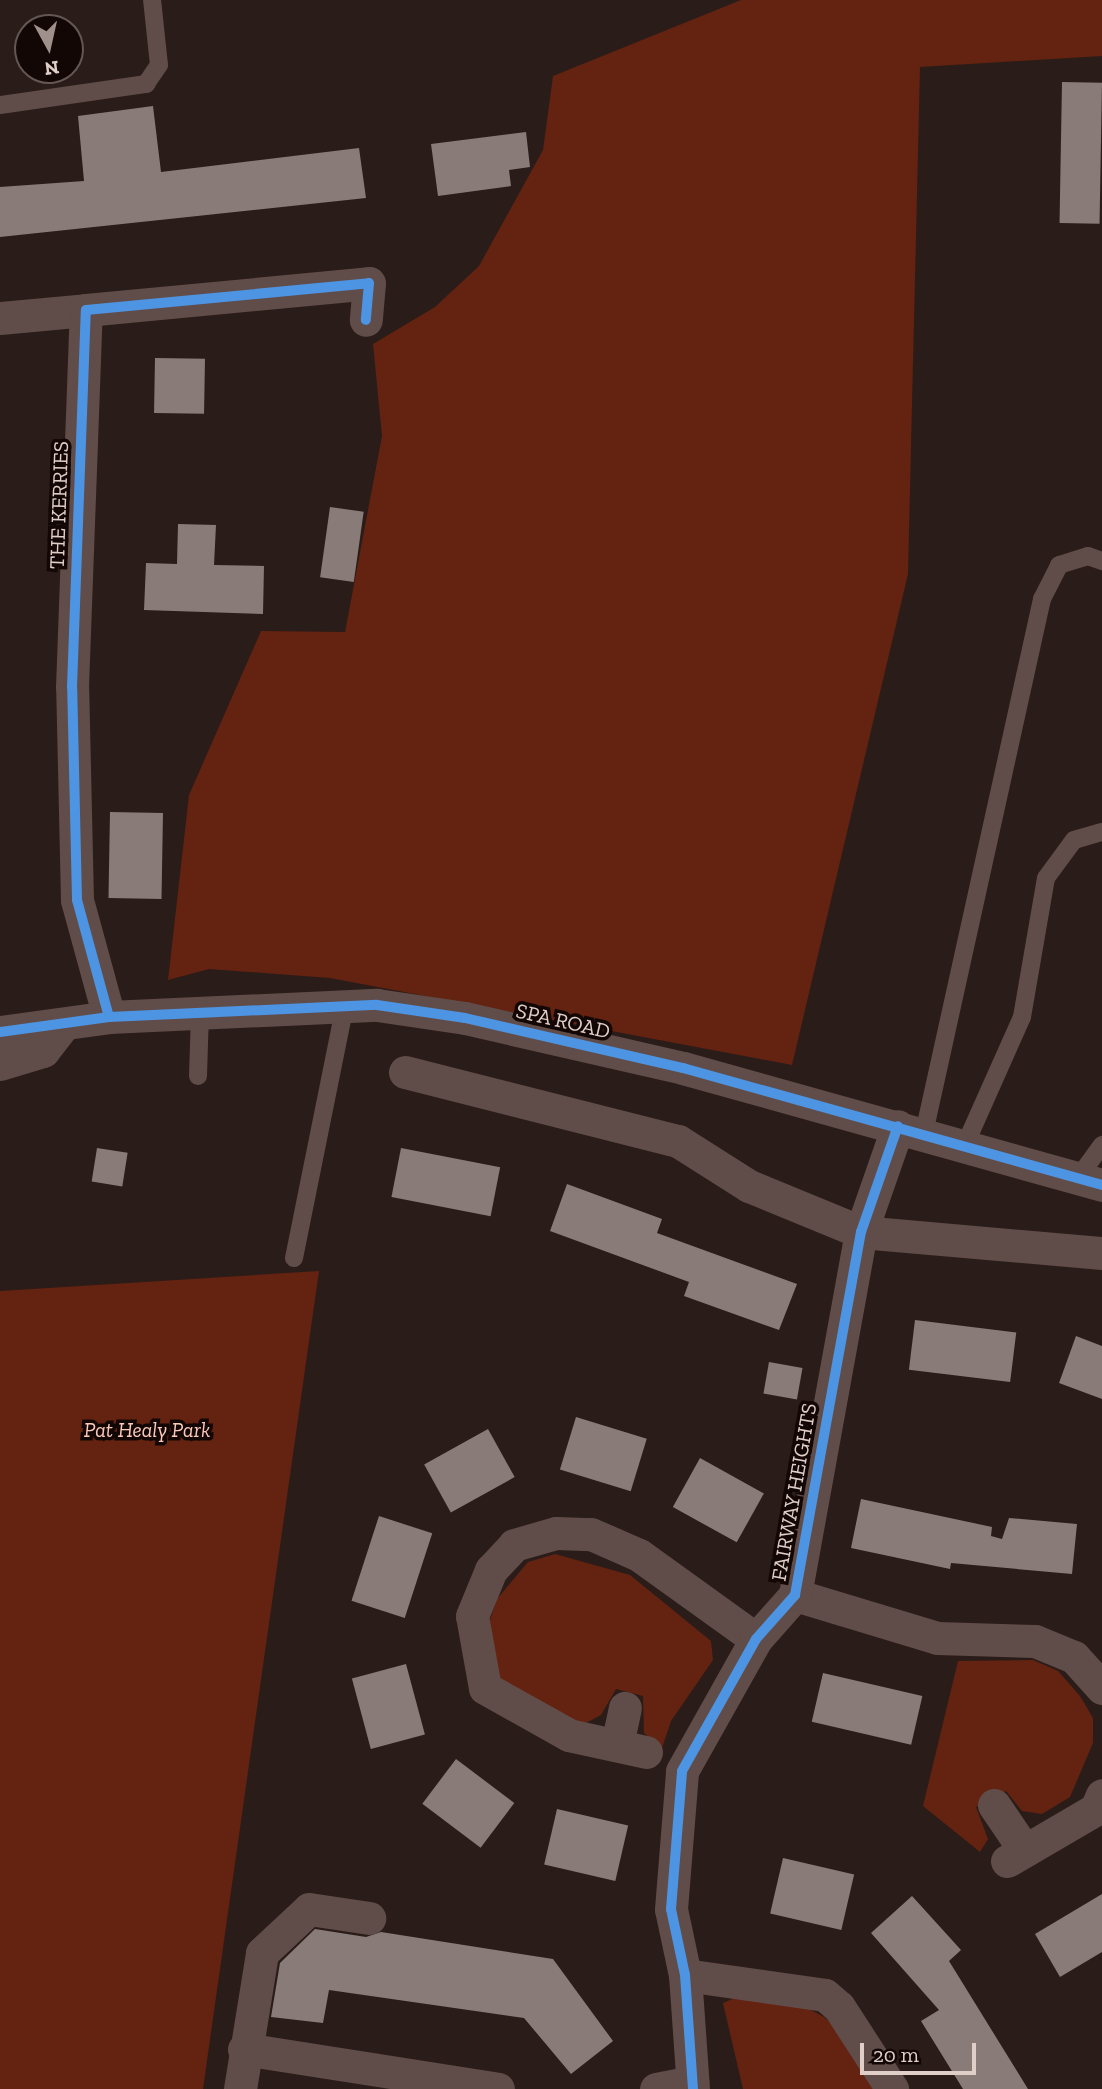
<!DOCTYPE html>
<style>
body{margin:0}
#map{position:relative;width:1102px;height:2089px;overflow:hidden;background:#2a1c19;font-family:"Zilla Slab",serif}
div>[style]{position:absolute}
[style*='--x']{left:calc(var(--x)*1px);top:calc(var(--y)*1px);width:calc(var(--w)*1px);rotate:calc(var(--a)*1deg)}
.green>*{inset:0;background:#642210}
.building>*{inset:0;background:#897c78;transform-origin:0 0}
.lane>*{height:18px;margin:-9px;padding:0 9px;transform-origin:9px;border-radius:9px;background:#604c48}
.street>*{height:33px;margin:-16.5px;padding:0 16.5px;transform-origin:16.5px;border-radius:16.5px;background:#604c48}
.cycleway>*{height:10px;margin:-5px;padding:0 5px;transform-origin:5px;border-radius:5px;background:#4d94e3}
span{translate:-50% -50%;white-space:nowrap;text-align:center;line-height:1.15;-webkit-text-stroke:7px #120705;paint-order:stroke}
.street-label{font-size:21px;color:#e0cec9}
.park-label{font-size:21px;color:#fcc9bb;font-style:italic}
.north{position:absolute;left:14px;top:14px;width:70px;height:70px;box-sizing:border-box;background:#120705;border:2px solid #645753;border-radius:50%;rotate:172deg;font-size:19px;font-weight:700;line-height:28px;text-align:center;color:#e0cec9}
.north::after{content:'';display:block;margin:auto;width:24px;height:32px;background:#a0908b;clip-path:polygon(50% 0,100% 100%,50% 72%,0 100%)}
.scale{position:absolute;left:860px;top:2043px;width:116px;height:32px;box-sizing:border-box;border:4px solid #e0cec9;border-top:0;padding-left:9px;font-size:21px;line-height:24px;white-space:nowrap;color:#e0cec9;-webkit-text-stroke:5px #120705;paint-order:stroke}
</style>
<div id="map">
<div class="green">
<div style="clip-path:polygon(741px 0,1102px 0,1102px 56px,920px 67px,908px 574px,792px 1065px,330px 978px,209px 969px,168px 980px,189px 795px,261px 631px,345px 632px,382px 436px,373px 344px,435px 307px,479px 266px,543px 150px,553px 76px)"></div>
<div style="clip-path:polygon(319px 1271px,203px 2089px,0 2089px,0 1291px)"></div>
<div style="clip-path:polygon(555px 1554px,630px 1575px,711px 1641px,713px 1660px,671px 1721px,662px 1748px,644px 1733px,643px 1696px,616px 1689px,601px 1715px,580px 1726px,499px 1686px,489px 1623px,497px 1599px,528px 1562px)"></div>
<div style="clip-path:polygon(1033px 1660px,1058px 1671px,1080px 1696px,1093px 1718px,1093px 1743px,1070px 1797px,1042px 1814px,1022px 1811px,1006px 1791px,976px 1807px,988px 1839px,980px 1852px,923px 1806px,958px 1661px)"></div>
<div style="clip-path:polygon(744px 1994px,792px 2000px,824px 2017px,841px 2032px,877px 2089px,743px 2089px,723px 2003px)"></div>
</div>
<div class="building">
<div style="left:1062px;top:82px;width:40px;height:141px;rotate:1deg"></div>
<div style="clip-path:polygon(153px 106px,161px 172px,359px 148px,366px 198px,0 237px,0 187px,84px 181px,78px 116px)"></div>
<div style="clip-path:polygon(526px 132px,530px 167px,509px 170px,511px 186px,438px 196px,431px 144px)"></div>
<div style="left:155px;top:358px;width:50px;height:55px;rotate:1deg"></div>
<div style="left:330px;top:507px;width:34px;height:71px;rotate:8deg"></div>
<div style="clip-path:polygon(178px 524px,216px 525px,214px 565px,264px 566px,263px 614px,144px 610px,146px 563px,177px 564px)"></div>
<div style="left:110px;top:812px;width:53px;height:86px;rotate:1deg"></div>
<div style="left:97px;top:1148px;width:31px;height:34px;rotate:9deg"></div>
<div style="left:401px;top:1148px;width:101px;height:50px;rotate:11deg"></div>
<div style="clip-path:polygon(567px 1184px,662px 1219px,657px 1233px,797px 1284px,779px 1330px,684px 1296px,689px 1282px,550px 1231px)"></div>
<div style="left:915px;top:1320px;width:102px;height:50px;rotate:7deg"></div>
<div style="clip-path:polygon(1076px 1336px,1102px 1346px,1102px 1399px,1059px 1383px)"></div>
<div style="left:769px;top:1362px;width:34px;height:32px;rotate:10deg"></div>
<div style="left:576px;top:1417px;width:74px;height:55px;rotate:17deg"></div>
<div style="left:488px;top:1429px;width:55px;height:73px;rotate:61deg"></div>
<div style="left:700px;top:1458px;width:73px;height:56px;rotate:29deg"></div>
<div style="clip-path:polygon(861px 1499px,992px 1527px,991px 1536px,1002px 1539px,1009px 1518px,1077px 1524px,1072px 1574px,951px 1563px,950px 1569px,851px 1548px)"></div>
<div style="left:379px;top:1516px;width:56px;height:89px;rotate:18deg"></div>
<div style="left:406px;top:1664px;width:73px;height:56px;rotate:75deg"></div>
<div style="left:823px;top:1673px;width:102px;height:50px;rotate:13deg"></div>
<div style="left:456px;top:1759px;width:73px;height:56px;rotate:37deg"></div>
<div style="left:557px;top:1809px;width:73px;height:57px;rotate:13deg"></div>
<div style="left:783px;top:1858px;width:73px;height:57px;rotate:13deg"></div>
<div style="clip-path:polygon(1102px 1894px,1102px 1952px,1060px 1977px,1035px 1934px)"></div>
<div style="clip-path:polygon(912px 1896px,961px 1950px,949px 1961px,1028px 2089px,963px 2089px,921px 2021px,939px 2010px,871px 1933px)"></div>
<div style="clip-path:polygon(315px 1929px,366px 1937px,381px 1932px,553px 1959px,613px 2041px,571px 2074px,524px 2018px,329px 1990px,323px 2023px,271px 2017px,280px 1963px)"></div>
</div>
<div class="lane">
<div style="--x:0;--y:105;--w:148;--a:-8.2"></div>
<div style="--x:146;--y:84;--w:23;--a:-56"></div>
<div style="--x:159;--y:65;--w:65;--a:-96.1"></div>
<div style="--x:198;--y:1076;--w:64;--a:-88.2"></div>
<div style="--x:924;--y:1133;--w:547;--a:-77.54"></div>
<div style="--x:1042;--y:599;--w:38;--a:-63"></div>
<div style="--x:1059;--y:565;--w:30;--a:-17"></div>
<div style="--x:1088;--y:556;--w:15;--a:20"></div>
<div style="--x:965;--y:1145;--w:140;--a:-66"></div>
<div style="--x:1022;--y:1017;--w:141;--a:-80.2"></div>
<div style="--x:1046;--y:878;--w:47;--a:-53.6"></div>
<div style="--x:1074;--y:840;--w:29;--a:-16"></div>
<div style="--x:1078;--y:1178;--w:41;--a:-54"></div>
<div style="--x:294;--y:1258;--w:258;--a:-78.6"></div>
</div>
<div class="street">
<div style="--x:0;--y:318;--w:86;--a:-5.3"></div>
<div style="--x:109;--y:1017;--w:121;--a:-105.3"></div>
<div style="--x:77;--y:900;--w:213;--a:-91.3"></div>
<div style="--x:72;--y:687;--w:377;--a:-87.9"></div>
<div style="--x:86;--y:310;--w:284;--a:-5.4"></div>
<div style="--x:369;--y:283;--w:37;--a:95"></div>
<div style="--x:0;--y:1032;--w:110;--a:-7.8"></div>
<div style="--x:109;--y:1017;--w:268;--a:-2.6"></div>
<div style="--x:377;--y:1005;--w:89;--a:8.4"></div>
<div style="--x:465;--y:1018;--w:224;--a:12.9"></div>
<div style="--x:683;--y:1068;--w:435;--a:15.6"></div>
<div style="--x:0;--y:1064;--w:45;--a:-16.8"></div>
<div style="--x:43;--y:1051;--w:34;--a:-52"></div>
<div style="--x:405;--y:1072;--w:282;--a:14.2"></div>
<div style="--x:678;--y:1141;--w:84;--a:32.4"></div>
<div style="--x:749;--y:1186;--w:121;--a:22.3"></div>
<div style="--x:861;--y:1232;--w:242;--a:5"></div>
<div style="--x:795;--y:1595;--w:148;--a:16.8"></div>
<div style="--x:937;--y:1638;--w:98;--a:1.8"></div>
<div style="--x:1035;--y:1641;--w:42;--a:22.3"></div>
<div style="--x:1074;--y:1657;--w:42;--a:47.9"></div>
<div style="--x:617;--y:1745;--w:38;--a:-78"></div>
<div style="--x:646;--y:1752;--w:79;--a:-167.6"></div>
<div style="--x:569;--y:1735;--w:96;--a:-150.8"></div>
<div style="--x:485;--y:1688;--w:73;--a:-100.2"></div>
<div style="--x:472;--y:1616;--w:50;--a:-67.6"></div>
<div style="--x:491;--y:1570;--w:34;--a:-47"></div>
<div style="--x:514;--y:1545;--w:44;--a:-15.9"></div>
<div style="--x:556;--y:1533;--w:35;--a:2"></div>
<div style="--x:591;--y:1534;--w:52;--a:23.6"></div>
<div style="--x:639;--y:1555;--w:144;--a:35.7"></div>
<div style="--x:994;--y:1805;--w:55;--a:56"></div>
<div style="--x:1007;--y:1861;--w:103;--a:-30.3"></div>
<div style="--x:1096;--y:1809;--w:15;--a:-67"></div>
<div style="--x:685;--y:1975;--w:141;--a:8.1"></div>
<div style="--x:825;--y:1995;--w:18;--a:41"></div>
<div style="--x:839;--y:2007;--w:98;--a:57.1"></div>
<div style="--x:244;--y:2049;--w:257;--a:8.9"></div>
<div style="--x:240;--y:2089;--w:138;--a:-80.8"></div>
<div style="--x:262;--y:1953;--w:64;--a:-43.1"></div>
<div style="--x:309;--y:1909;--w:61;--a:8.5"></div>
<div style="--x:656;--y:2089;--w:37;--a:-11"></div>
<div style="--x:693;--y:2089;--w:114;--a:-94"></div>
<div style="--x:685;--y:1975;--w:67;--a:-102"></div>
<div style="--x:671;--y:1909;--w:138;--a:-85.4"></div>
<div style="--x:682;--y:1771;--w:151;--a:-60.7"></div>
<div style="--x:756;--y:1639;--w:59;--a:-48.4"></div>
<div style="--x:795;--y:1595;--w:369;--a:-79.7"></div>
<div style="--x:861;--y:1232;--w:112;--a:-70.8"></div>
</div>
<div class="cycleway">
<div style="--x:109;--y:1017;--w:121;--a:-105.3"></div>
<div style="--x:77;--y:900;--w:213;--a:-91.3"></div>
<div style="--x:72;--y:687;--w:377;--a:-87.9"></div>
<div style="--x:86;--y:310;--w:284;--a:-5.4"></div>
<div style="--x:369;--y:283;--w:37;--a:95"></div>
<div style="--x:0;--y:1032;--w:110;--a:-7.8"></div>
<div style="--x:109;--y:1017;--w:268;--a:-2.6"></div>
<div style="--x:377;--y:1005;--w:89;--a:8.4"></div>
<div style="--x:465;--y:1018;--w:224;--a:12.9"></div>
<div style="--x:683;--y:1068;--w:435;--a:15.6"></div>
<div style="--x:693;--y:2089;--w:114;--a:-94"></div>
<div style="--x:685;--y:1975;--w:67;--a:-102"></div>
<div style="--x:671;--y:1909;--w:138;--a:-85.4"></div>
<div style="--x:682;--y:1771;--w:151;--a:-60.7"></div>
<div style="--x:756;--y:1639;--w:59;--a:-48.4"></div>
<div style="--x:795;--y:1595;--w:369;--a:-79.7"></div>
<div style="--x:861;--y:1232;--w:112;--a:-70.8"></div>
</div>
<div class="street-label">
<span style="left:59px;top:505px;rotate:-88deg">THE KERRIES</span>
<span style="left:563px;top:1021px;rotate:13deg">SPA ROAD</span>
<span style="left:794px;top:1492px;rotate:-80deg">FAIRWAY HEIGHTS</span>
</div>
<div class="park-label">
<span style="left:147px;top:1430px">Pat Healy Park</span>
</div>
<div class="north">N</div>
<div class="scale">20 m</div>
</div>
